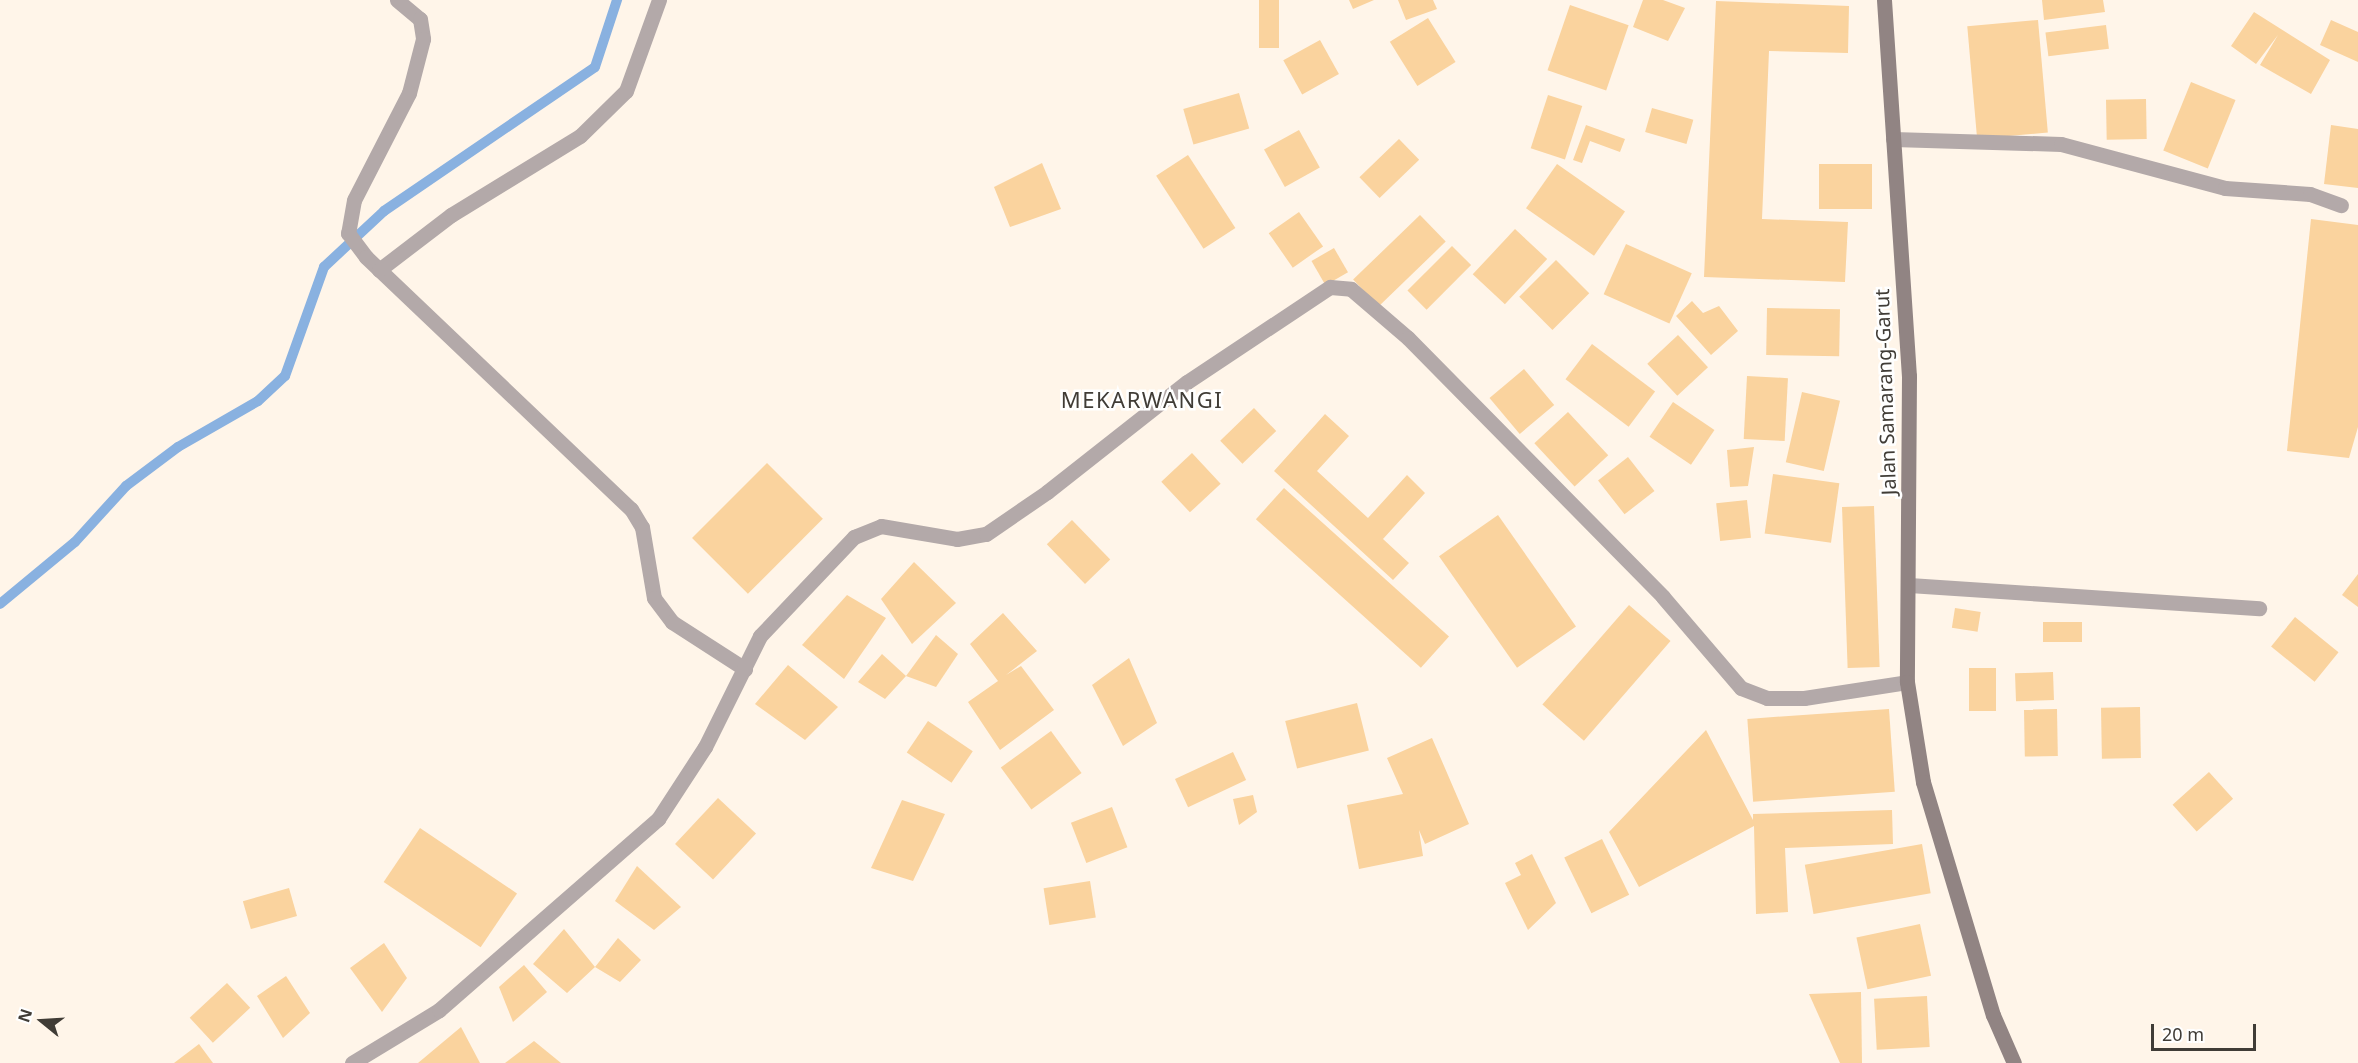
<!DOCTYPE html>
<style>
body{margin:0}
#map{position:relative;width:2358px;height:1063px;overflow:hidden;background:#fff5e9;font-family:"Noto Sans",sans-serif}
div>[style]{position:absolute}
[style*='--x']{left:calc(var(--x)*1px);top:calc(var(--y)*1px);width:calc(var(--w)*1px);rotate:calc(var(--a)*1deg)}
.stream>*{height:10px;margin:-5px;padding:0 5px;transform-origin:5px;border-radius:5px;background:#89b1e0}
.building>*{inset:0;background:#fad39e;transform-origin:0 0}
.minor>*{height:15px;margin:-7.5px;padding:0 7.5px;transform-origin:7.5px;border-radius:7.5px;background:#b3a9a9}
.secondary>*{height:15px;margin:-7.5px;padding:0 7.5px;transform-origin:7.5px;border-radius:7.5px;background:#918483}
span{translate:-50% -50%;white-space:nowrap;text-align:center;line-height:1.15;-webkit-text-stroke:5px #fff;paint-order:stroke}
.street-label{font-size:20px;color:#403c36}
.quarter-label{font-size:22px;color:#403c36;letter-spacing:1.5px}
.north{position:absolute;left:12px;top:991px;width:60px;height:60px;-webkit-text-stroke:4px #fff;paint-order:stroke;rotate:288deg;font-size:16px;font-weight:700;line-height:24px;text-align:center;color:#403c36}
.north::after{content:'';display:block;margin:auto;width:21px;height:27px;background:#403c36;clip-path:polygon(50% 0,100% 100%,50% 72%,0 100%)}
.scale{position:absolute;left:2151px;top:1024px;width:105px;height:27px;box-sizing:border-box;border:3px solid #403c36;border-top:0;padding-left:8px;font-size:18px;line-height:21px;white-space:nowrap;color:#403c36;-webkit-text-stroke:4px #fff;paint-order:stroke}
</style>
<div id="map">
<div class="stream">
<div style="--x:0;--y:604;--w:97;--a:-39.6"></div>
<div style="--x:75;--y:542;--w:76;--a:-47.7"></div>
<div style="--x:126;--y:486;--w:65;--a:-36.9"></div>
<div style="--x:178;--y:447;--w:92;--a:-29.9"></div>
<div style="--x:258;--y:401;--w:37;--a:-43"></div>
<div style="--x:285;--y:376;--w:116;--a:-70.3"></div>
<div style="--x:324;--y:267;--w:82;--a:-43"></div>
<div style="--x:384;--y:211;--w:255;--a:-34.3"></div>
<div style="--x:595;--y:67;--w:71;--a:-71.8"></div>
</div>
<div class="building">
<div style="left:1259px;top:0;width:20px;height:48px"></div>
<div style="clip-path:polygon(1349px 0,1374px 0,1353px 9px)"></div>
<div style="clip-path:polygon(1398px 0,1433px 0,1437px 9px,1406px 20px)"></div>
<div style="clip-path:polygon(1643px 0,1663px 0,1685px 8px,1668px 41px,1633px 27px)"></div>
<div style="clip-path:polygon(2042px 0,2103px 0,2105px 12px,2044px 20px)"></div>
<div style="clip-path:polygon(1716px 1px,1849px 6px,1848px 53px,1769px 51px,1762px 219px,1848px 222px,1845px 282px,1704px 277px)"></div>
<div style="left:1570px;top:5px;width:62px;height:69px;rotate:19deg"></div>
<div style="clip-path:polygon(2254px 12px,2330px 60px,2311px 94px,2260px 65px,2278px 35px,2256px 64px,2231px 46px)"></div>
<div style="left:1428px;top:18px;width:52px;height:45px;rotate:58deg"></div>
<div style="left:2038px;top:20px;width:113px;height:71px;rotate:85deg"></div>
<div style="clip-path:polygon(2331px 20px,2358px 32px,2358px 62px,2320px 45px)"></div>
<div style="left:2106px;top:25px;width:24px;height:61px;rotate:83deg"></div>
<div style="left:1320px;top:40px;width:39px;height:42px;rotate:61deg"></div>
<div style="left:2191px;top:82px;width:48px;height:74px;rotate:22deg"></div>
<div style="left:1239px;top:93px;width:37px;height:58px;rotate:74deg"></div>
<div style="left:1548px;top:95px;width:36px;height:56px;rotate:18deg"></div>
<div style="left:2146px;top:99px;width:40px;height:40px;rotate:89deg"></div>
<div style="left:1652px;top:108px;width:43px;height:25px;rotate:16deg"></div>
<div style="clip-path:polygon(1586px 125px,1625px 139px,1620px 152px,1590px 141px,1582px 163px,1573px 160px)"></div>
<div style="clip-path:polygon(2331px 125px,2358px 129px,2358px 188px,2324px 184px)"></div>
<div style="left:1299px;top:130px;width:43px;height:40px;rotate:61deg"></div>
<div style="left:1399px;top:139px;width:29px;height:55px;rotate:46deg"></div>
<div style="left:1188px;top:155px;width:87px;height:38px;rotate:57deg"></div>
<div style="clip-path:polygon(1042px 163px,1061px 209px,1010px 227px,994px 187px)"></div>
<div style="left:1557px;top:164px;width:83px;height:54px;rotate:35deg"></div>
<div style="left:1872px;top:164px;width:45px;height:53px;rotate:90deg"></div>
<div style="left:1299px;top:212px;width:42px;height:37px;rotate:55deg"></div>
<div style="left:1420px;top:215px;width:37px;height:93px;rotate:46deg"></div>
<div style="clip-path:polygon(2311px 219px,2358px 225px,2358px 427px,2349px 458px,2287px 451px)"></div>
<div style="left:1515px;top:229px;width:44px;height:62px;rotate:43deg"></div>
<div style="left:1626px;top:244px;width:72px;height:55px;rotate:24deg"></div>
<div style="left:1452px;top:246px;width:27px;height:63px;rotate:45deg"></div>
<div style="left:1334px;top:248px;width:28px;height:26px;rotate:60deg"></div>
<div style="left:1556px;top:260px;width:47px;height:52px;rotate:45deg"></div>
<div style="clip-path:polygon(1692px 301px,1703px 313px,1719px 306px,1738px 331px,1711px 355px,1676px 316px)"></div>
<div style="left:1767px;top:308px;width:73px;height:47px;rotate:1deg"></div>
<div style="left:1678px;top:335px;width:44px;height:42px;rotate:47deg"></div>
<div style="left:1592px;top:344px;width:79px;height:44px;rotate:37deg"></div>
<div style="left:1524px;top:369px;width:47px;height:45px;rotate:50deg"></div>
<div style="left:1747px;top:376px;width:41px;height:63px;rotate:3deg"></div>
<div style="left:1802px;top:392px;width:39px;height:72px;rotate:13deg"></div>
<div style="left:1673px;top:402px;width:50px;height:42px;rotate:34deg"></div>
<div style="left:1254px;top:408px;width:32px;height:47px;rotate:46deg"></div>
<div style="left:1568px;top:412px;width:59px;height:46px;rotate:47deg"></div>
<div style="clip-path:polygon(1325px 414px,1349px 436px,1317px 471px,1368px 518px,1407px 475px,1425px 493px,1383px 539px,1409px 563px,1393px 580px,1274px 471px)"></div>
<div style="clip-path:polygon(1754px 447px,1748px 486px,1730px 487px,1727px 450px)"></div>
<div style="left:1192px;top:453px;width:42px;height:42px;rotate:47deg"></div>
<div style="left:1628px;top:457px;width:43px;height:38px;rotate:52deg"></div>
<div style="left:767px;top:463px;width:79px;height:106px;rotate:45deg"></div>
<div style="left:1773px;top:474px;width:67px;height:60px;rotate:8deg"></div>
<div style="left:1284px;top:488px;width:222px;height:42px;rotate:42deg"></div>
<div style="left:1747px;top:500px;width:38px;height:31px;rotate:84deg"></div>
<div style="left:1874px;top:506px;width:161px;height:32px;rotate:88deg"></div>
<div style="left:1498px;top:515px;width:136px;height:72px;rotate:55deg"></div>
<div style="left:1072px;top:520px;width:55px;height:35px;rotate:46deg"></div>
<div style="clip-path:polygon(914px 562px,956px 603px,912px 644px,881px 599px)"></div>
<div style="clip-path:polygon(2358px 574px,2358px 607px,2342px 595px)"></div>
<div style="clip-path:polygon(847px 595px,886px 618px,844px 679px,802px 645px)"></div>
<div style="left:1629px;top:605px;width:55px;height:132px;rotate:41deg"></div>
<div style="left:1955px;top:608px;width:26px;height:20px;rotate:9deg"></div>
<div style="clip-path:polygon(1003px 613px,1037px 651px,1006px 675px,1021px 666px,1054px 710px,1000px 750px,968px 702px,998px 681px,970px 644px)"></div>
<div style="left:2295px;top:617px;width:56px;height:38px;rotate:39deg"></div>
<div style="left:2082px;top:622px;width:20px;height:39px;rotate:90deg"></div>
<div style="clip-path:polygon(936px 635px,958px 654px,936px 687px,906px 676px)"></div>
<div style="clip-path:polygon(882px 654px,906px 676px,885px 699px,858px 682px)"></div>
<div style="clip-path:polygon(1129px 658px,1157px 723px,1123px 746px,1092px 685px)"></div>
<div style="clip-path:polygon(788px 665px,838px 707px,805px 740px,755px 704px)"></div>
<div style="left:1969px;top:668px;width:27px;height:43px"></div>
<div style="left:2053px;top:672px;width:28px;height:38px;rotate:88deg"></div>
<div style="left:1357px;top:703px;width:49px;height:74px;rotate:76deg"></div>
<div style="left:2140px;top:707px;width:51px;height:39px;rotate:89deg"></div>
<div style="left:1889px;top:709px;width:83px;height:142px;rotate:86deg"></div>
<div style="left:2057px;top:709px;width:47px;height:33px;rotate:89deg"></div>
<div style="left:928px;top:721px;width:54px;height:38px;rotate:34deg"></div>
<div style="clip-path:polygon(1706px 730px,1753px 820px,1753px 814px,1892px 810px,1893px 844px,1785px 848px,1788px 912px,1756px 914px,1754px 826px,1639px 887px,1609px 832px)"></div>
<div style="left:1051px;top:731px;width:52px;height:62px;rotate:54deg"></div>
<div style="clip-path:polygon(1432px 738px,1469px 824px,1425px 844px,1419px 830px,1423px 856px,1359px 869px,1347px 805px,1403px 794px,1387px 758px)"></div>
<div style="left:1233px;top:752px;width:31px;height:64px;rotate:65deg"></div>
<div style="left:2209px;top:772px;width:36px;height:49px;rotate:48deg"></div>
<div style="clip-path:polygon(1253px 795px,1257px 812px,1239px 825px,1233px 799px)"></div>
<div style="left:718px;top:798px;width:52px;height:63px;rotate:43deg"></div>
<div style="clip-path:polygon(902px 800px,945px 814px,913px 881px,871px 868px)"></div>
<div style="left:1112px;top:807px;width:43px;height:44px;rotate:69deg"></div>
<div style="left:420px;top:828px;width:117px;height:65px;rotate:34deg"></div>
<div style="left:1602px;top:839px;width:62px;height:42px;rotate:64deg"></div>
<div style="left:1922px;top:844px;width:50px;height:119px;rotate:80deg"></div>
<div style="clip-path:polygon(1532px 854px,1556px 903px,1528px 930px,1505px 883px,1521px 875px,1515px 863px)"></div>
<div style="clip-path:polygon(637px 866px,681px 907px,654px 930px,615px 901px)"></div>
<div style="left:1090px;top:881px;width:37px;height:47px;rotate:81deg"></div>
<div style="left:289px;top:888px;width:29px;height:48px;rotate:74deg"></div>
<div style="left:1920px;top:924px;width:53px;height:65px;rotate:78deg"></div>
<div style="clip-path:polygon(564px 929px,595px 967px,618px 938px,641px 960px,620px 982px,595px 967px,567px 993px,533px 964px)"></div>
<div style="clip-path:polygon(384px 943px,407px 978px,382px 1012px,350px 968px)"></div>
<div style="clip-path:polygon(524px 965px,547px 992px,513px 1022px,499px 987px)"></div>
<div style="clip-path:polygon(286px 976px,310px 1013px,283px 1038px,257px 996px)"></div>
<div style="left:227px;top:983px;width:34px;height:51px;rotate:47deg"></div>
<div style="clip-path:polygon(1861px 992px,1862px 1063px,1840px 1063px,1809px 994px)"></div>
<div style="left:1927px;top:996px;width:51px;height:53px;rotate:87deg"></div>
<div style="clip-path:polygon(461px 1027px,480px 1063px,418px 1063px)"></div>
<div style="clip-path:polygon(534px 1041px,561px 1063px,505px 1063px)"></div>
<div style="clip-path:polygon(199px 1044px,213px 1063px,174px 1063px)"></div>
</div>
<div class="minor">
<div style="--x:397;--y:0;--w:30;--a:40"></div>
<div style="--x:420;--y:19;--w:20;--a:81"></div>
<div style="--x:423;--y:39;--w:56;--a:104.5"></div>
<div style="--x:409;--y:93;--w:120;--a:117.2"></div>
<div style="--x:354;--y:200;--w:34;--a:100"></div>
<div style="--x:348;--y:233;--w:30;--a:53"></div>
<div style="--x:366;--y:257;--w:366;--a:43.6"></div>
<div style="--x:631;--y:509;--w:21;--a:59"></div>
<div style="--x:642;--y:527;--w:72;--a:80.4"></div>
<div style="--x:654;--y:598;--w:30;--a:53"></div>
<div style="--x:672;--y:622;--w:87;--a:32.8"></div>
<div style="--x:1893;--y:139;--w:168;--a:1.7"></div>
<div style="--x:2061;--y:144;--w:170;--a:15"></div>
<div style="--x:2225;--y:188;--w:85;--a:4"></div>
<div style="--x:2310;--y:194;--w:33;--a:20"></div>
<div style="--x:379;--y:270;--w:91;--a:-37.4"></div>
<div style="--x:451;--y:215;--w:151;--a:-31.5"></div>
<div style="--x:580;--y:136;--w:64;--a:-44.4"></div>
<div style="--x:626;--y:91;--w:97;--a:-70.1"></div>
<div style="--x:1909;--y:585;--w:351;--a:3.8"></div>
<div style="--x:352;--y:1063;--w:102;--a:-31.3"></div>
<div style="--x:439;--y:1010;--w:291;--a:-41.1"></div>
<div style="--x:658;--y:819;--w:86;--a:-56.9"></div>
<div style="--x:705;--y:747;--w:124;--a:-63.6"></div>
<div style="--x:760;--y:636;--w:137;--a:-46.5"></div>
<div style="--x:854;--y:537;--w:29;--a:-22"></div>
<div style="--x:881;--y:526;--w:77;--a:9.7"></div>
<div style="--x:957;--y:539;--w:29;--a:-10"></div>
<div style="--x:986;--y:534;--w:74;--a:-34.5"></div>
<div style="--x:1047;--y:492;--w:178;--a:-38.2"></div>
<div style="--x:1187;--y:382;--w:172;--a:-33.6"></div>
<div style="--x:1330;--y:287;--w:21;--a:5"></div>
<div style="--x:1351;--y:289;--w:75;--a:40.7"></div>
<div style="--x:1408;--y:338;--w:363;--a:45.4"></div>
<div style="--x:1663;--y:597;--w:120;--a:49.4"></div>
<div style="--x:1741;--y:688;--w:28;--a:21"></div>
<div style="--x:1767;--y:698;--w:37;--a:0"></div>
<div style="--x:1804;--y:698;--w:104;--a:-8.8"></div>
</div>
<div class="secondary">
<div style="--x:1884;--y:0;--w:377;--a:86.2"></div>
<div style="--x:1909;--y:376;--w:306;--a:90.4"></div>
<div style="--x:1907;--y:682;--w:101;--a:80.9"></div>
<div style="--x:1923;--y:782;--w:243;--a:73.3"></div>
<div style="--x:1993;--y:1015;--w:52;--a:66.4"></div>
</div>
<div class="street-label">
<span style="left:1885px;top:392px;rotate:-92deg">Jalan Samarang-Garut</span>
</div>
<div class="quarter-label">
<span style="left:1142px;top:400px">MEKARWANGI</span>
</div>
<div class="north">N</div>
<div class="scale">20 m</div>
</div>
